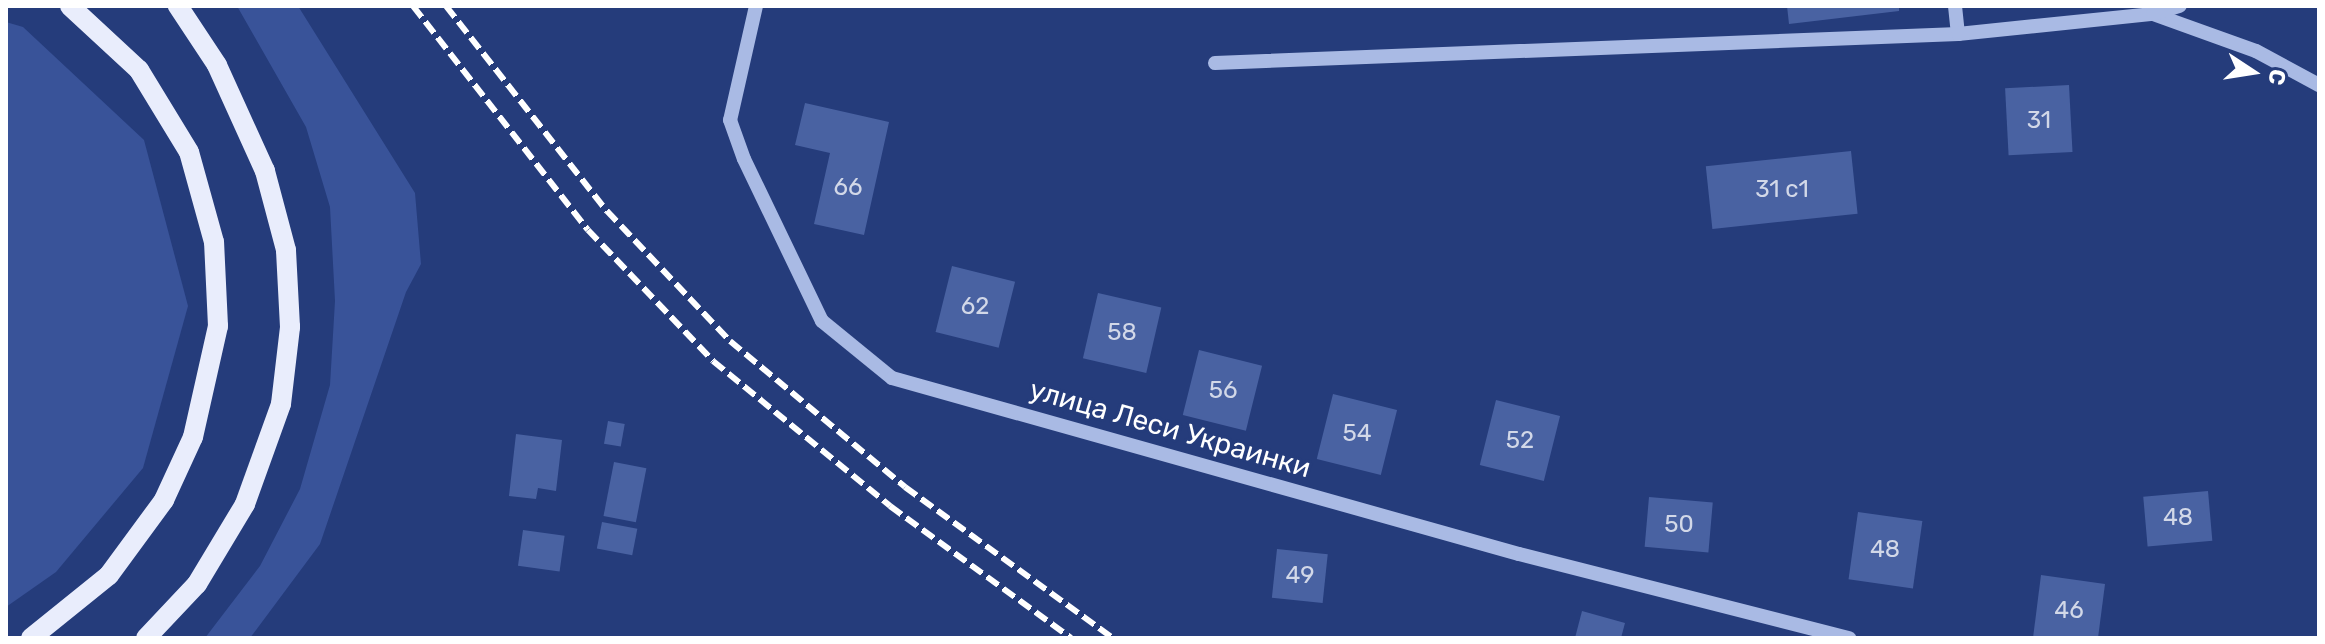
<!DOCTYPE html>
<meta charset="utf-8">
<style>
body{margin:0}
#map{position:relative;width:2325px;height:644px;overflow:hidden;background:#253c7b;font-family:Rubik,sans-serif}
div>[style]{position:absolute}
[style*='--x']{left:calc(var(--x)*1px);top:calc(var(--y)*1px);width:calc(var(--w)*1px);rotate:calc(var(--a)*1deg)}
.green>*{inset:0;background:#395399}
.building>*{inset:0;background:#4962a2;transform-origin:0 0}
.minor>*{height:14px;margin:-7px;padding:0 7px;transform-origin:7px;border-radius:7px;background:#a9bae4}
.major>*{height:20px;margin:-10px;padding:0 10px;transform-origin:10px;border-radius:10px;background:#e9edfc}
.rail>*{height:6px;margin-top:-3px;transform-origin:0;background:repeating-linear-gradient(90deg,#fff 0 14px,transparent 0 20px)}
span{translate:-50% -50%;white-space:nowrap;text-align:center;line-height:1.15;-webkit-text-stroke:6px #253c7b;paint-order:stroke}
.number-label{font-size:24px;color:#d2d8e8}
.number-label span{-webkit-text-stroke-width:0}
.street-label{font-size:28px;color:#fff}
.frame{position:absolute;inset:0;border:8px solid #fff;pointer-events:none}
.north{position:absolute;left:2213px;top:32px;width:80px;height:80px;-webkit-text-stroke:6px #253c7b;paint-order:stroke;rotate:102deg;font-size:22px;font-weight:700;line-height:32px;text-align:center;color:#fff}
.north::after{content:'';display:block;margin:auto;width:28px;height:36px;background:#fff;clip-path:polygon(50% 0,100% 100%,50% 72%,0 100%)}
</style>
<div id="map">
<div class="green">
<div style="clip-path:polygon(237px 6px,298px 6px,415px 193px,421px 264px,406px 292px,320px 544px,250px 638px,205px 638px,260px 566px,300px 489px,330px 385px,335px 301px,330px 207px,306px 127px)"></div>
<div style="clip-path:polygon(6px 22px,23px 27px,144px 140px,188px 306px,143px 468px,56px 572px,6px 607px)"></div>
</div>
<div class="building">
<div style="clip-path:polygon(1787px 6px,1899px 6px,1899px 11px,1789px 24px)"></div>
<div style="left:2069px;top:85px;width:67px;height:64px;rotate:87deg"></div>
<div style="clip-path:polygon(805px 103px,889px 122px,864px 235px,814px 224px,830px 153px,795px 145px)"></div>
<div style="left:1851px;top:151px;width:63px;height:146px;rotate:84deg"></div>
<div style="left:952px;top:266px;width:65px;height:68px;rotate:14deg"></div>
<div style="left:1098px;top:293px;width:65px;height:67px;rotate:13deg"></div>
<div style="left:1199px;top:350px;width:65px;height:67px;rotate:14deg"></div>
<div style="left:1333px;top:394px;width:66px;height:67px;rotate:14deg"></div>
<div style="left:1496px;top:400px;width:66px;height:67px;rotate:14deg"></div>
<div style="left:608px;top:421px;width:17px;height:23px;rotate:10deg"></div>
<div style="clip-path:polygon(516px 434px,562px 440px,556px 491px,538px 488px,536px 499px,509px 496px)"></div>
<div style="left:614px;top:462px;width:33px;height:55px;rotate:11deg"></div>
<div style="left:2208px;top:491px;width:50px;height:65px;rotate:85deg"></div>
<div style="left:1649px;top:497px;width:64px;height:50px;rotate:5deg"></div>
<div style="left:1858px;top:512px;width:65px;height:68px;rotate:8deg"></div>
<div style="left:602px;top:522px;width:36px;height:27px;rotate:11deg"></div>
<div style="left:523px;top:530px;width:42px;height:36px;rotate:8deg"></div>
<div style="left:1277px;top:549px;width:51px;height:49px;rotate:6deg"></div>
<div style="clip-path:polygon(2041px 575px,2105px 584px,2098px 638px,2033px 638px)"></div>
<div style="clip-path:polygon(1582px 611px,1625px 623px,1621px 638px,1575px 638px)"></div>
</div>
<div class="minor">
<div style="--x:756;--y:6;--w:117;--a:102.8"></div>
<div style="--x:730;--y:120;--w:41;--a:70.3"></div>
<div style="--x:744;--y:159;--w:180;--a:64.3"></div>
<div style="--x:822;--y:321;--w:90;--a:39.2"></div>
<div style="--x:892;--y:378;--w:651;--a:15.68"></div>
<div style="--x:1519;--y:554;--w:341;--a:14.3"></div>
<div style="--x:1955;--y:6;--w:28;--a:84"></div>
<div style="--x:2153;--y:14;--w:109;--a:19.8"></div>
<div style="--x:2256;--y:51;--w:72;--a:28.4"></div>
<div style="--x:1215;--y:63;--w:744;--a:-2.24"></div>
<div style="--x:1958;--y:34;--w:196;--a:-5.9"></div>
<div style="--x:2153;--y:14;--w:28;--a:-17"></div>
</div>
<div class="major">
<div style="--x:31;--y:638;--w:100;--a:-38.9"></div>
<div style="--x:109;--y:575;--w:93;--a:-53.7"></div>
<div style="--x:164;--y:500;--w:69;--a:-65.3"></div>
<div style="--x:193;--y:437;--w:114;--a:-77.3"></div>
<div style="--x:218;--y:326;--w:84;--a:-92.7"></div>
<div style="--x:214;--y:242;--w:93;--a:-105.5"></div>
<div style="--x:189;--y:152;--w:96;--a:-121.4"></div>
<div style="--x:139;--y:70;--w:94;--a:-137.2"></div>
<div style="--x:146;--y:638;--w:74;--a:-46.6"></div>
<div style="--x:197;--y:584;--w:93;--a:-59"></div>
<div style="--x:245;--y:504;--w:106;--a:-70.2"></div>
<div style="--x:281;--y:404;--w:78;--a:-83.3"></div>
<div style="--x:290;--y:327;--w:77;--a:-93"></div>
<div style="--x:286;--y:250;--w:82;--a:-104.9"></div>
<div style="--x:265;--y:171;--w:116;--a:-114.4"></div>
<div style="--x:217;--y:65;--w:71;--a:-123.5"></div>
</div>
<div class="rail">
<div style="--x:413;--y:6;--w:284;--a:52"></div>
<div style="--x:588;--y:230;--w:181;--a:46.3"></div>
<div style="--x:713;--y:361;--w:229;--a:39.3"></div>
<div style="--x:890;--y:506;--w:224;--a:36.1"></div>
<div style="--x:446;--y:6;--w:261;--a:51.9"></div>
<div style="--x:607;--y:211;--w:179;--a:46.6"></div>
<div style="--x:730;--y:341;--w:228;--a:39.8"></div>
<div style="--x:905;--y:487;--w:257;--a:36"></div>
</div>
<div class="number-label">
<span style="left:2039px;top:121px">31</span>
<span style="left:848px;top:188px">66</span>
<span style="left:1782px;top:190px">31 с1</span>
<span style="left:975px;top:307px">62</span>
<span style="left:1122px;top:333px">58</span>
<span style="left:1223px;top:391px">56</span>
<span style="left:1357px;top:434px">54</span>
<span style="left:1520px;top:441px">52</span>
<span style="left:2178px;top:518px">48</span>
<span style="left:1679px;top:525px">50</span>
<span style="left:1885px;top:550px">48</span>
<span style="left:1300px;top:576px">49</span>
<span style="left:2069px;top:611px">46</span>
</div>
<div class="street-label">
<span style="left:1170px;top:429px;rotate:16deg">улица Леси Украинки</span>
</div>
<div class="frame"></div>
<div class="north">С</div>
</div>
